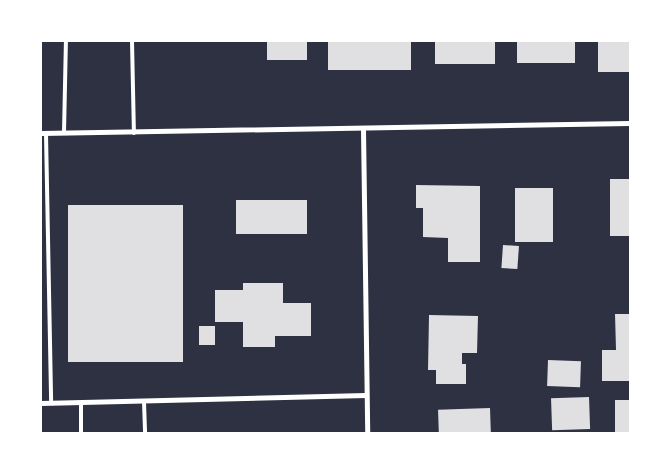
<!DOCTYPE html>
<style>
body{margin:0}
#map{position:relative;width:671px;height:474px;overflow:hidden;background:#2d3142;font-family:"Playfair Display",serif}
div>[style]{position:absolute}
[style*='--x']{left:calc(var(--x)*1px);top:calc(var(--y)*1px);width:calc(var(--w)*1px);rotate:calc(var(--a)*1deg)}
.building>*{inset:0;background:#e0e0e3;transform-origin:0 0}
.service>*{height:4px;margin:-2px;padding:0 2px;transform-origin:2px;border-radius:2px;background:#fff}
.minor>*{height:5px;margin:-2.5px;padding:0 2.5px;transform-origin:2.5px;border-radius:2.5px;background:#fff}
span{translate:-50% -50%;white-space:nowrap;text-align:center;line-height:1.15;-webkit-text-stroke:4px #fff;paint-order:stroke}
.frame{position:absolute;inset:0;border:42px solid #fff;pointer-events:none}
</style>
<div id="map">
<div class="building">
<div style="left:267px;top:41px;width:40px;height:19px"></div>
<div style="left:328px;top:41px;width:83px;height:29px"></div>
<div style="left:435px;top:41px;width:60px;height:23px"></div>
<div style="left:517px;top:41px;width:58px;height:22px"></div>
<div style="left:598px;top:41px;width:32px;height:31px"></div>
<div style="left:610px;top:179px;width:20px;height:57px"></div>
<div style="clip-path:polygon(416px 185px,480px 186px,480px 262px,448px 262px,448px 238px,423px 237px,423px 208px,416px 208px)"></div>
<div style="left:515px;top:188px;width:38px;height:54px"></div>
<div style="left:307px;top:200px;width:34px;height:71px;rotate:90deg"></div>
<div style="left:68px;top:205px;width:115px;height:157px"></div>
<div style="left:503px;top:245px;width:16px;height:23px;rotate:4deg"></div>
<div style="clip-path:polygon(243px 283px,283px 283px,283px 303px,311px 303px,311px 336px,275px 336px,275px 347px,243px 347px,243px 322px,215px 322px,215px 290px,243px 290px)"></div>
<div style="clip-path:polygon(615px 314px,630px 314px,630px 381px,602px 381px,602px 350px,616px 350px)"></div>
<div style="clip-path:polygon(429px 315px,478px 316px,477px 353px,462px 353px,462px 364px,466px 364px,466px 384px,436px 384px,436px 370px,428px 370px)"></div>
<div style="left:199px;top:326px;width:16px;height:19px"></div>
<div style="left:548px;top:360px;width:33px;height:26px;rotate:2deg"></div>
<div style="left:589px;top:397px;width:32px;height:38px;rotate:88deg"></div>
<div style="left:615px;top:400px;width:15px;height:33px"></div>
<div style="left:490px;top:408px;width:25px;height:52px;rotate:88deg"></div>
</div>
<div class="service">
<div style="--x:132;--y:41;--w:92;--a:88.8"></div>
<div style="--x:64;--y:133;--w:92;--a:-88.8"></div>
<div style="--x:46;--y:134;--w:269;--a:88.9"></div>
<div style="--x:144;--y:402;--w:31;--a:88"></div>
<div style="--x:81;--y:433;--w:30;--a:-90"></div>
</div>
<div class="minor">
<div style="--x:363;--y:129;--w:304;--a:89.2"></div>
<div style="--x:41;--y:133;--w:589;--a:-0.97"></div>
<div style="--x:41;--y:403;--w:325;--a:-1.4"></div>
</div>
<div class="frame"></div>
</div>
